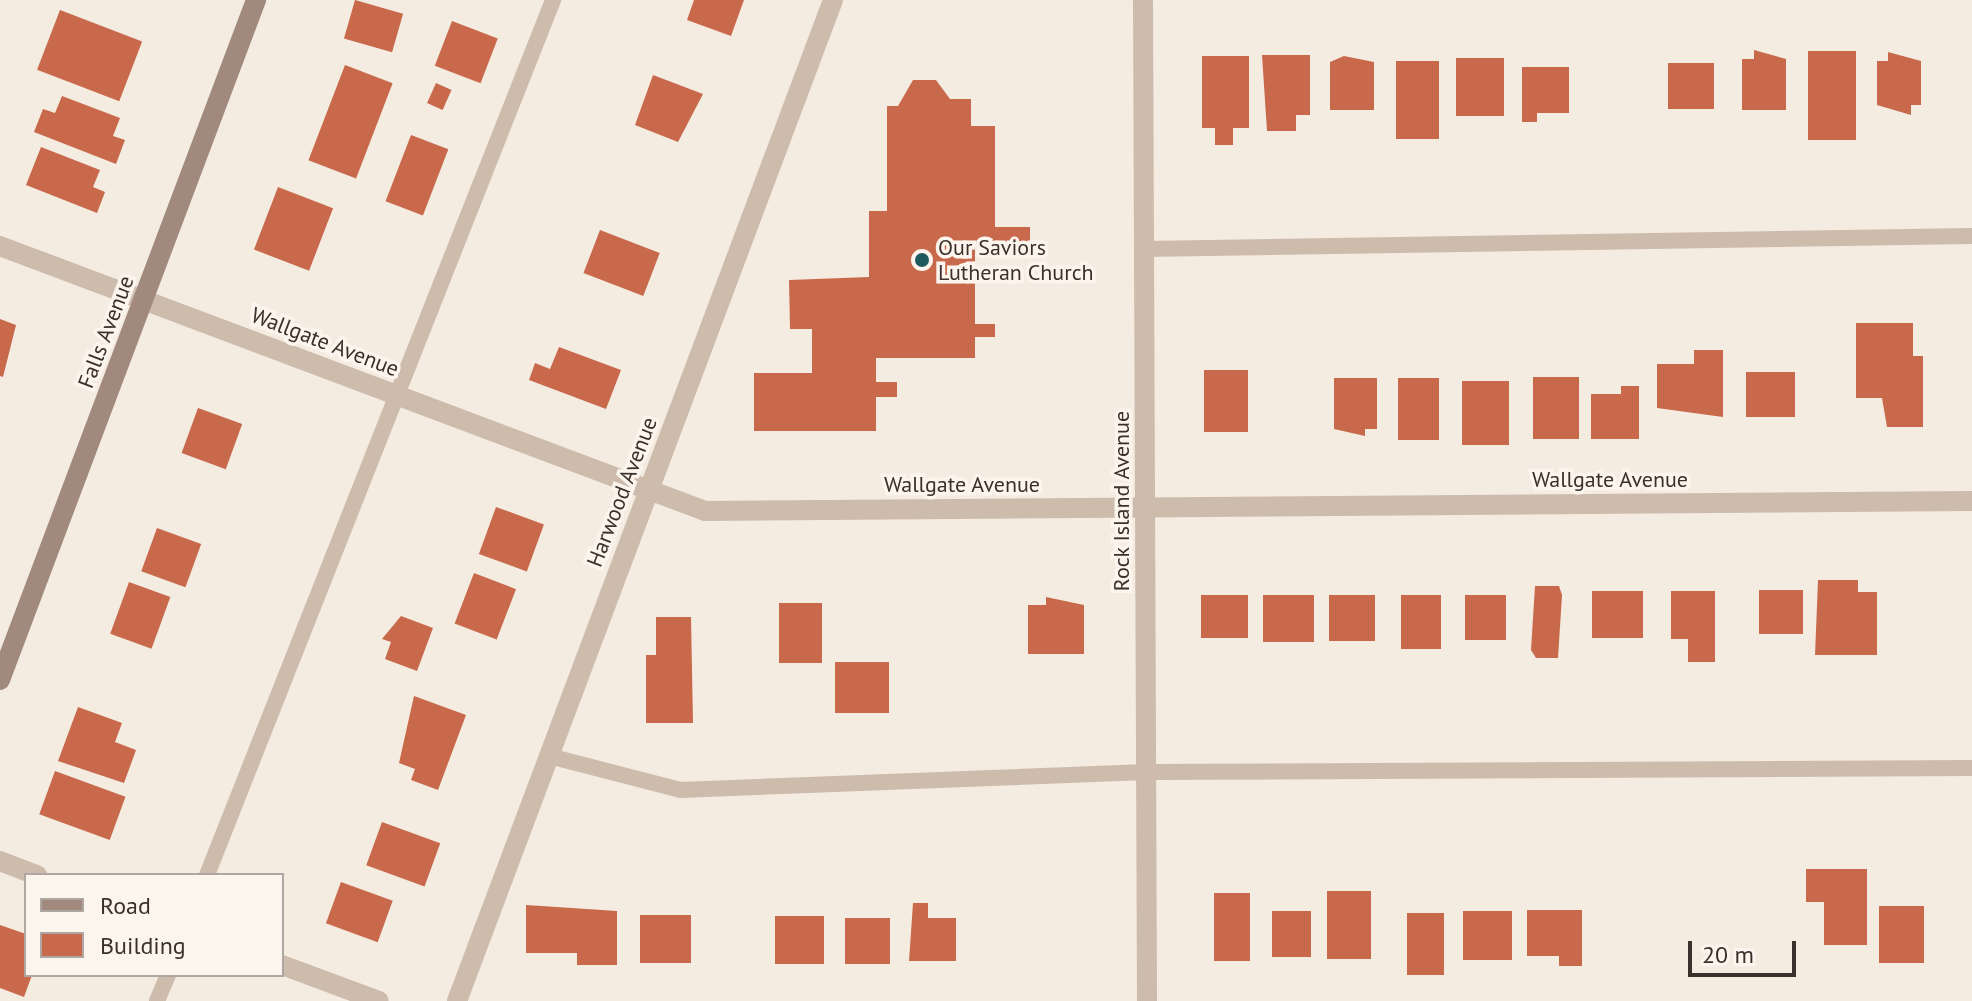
<!DOCTYPE html>
<style>
body{margin:0}
#map{position:relative;width:1972px;height:1001px;overflow:hidden;background:#f4ebe1;font-family:"PT Sans",sans-serif}
div>[style]{position:absolute}
[style*='--x']{left:calc(var(--x)*1px);top:calc(var(--y)*1px);width:calc(var(--w)*1px);rotate:calc(var(--a)*1deg)}
.building>*{inset:0;background:#c8694b;transform-origin:0 0}
.lane>*{height:16px;margin:-8px;padding:0 8px;transform-origin:8px;border-radius:8px;background:#cdbbac}
.street>*{height:20px;margin:-10px;padding:0 10px;transform-origin:10px;border-radius:10px;background:#cdbbac}
.secondary>*{height:20px;margin:-10px;padding:0 10px;transform-origin:10px;border-radius:10px;background:#a18a7d}
.dots>*{width:22px;height:22px;translate:-50% -50%;box-sizing:border-box;border:4px solid #fbf5ee;border-radius:50%}
span{translate:-50% -50%;white-space:nowrap;text-align:center;line-height:1.15;-webkit-text-stroke:7px #fbf5ee;paint-order:stroke}
.poi-label{font-size:22px;color:#3b302b}
.left{translate:0 -50%;text-align:left}
.street-label{font-size:22px;color:#3b302b}
.legend{position:absolute;left:24px;top:873px;width:260px;height:104px;box-sizing:border-box;background:#fbf5ee;border:2px solid #aea6a0;margin:0;padding:10px 14px;list-style:none;font-size:24px;color:#3b302b}
.legend li{display:flex;align-items:center;gap:16px;height:40px}
.legend b{width:40px;border:2px solid #aea6a0}
.scale{position:absolute;left:1688px;top:941px;width:108px;height:36px;box-sizing:border-box;border:4px solid #3b302b;border-top:0;padding-left:10px;font-size:24px;line-height:28px;white-space:nowrap;color:#3b302b;-webkit-text-stroke:6px #fbf5ee;paint-order:stroke}
</style>
<div id="map">
<div class="building">
<div style="left:355px;top:0;width:50px;height:40px;rotate:16deg"></div>
<div style="clip-path:polygon(694px 0,744px 0,731px 36px,687px 20px)"></div>
<div style="left:60px;top:10px;width:88px;height:64px;rotate:21deg"></div>
<div style="left:452px;top:21px;width:49px;height:48px;rotate:21deg"></div>
<div style="clip-path:polygon(1754px 50px,1786px 59px,1786px 110px,1742px 110px,1742px 59px,1754px 59px)"></div>
<div style="left:1808px;top:51px;width:48px;height:89px"></div>
<div style="clip-path:polygon(1888px 52px,1921px 61px,1921px 105px,1911px 105px,1911px 115px,1877px 105px,1877px 61px,1888px 61px)"></div>
<div style="clip-path:polygon(1262px 55px,1310px 55px,1310px 115px,1296px 115px,1296px 131px,1267px 131px)"></div>
<div style="clip-path:polygon(1202px 56px,1249px 56px,1249px 128px,1233px 128px,1233px 145px,1215px 145px,1215px 128px,1202px 128px)"></div>
<div style="clip-path:polygon(1344px 56px,1374px 62px,1374px 110px,1330px 110px,1330px 62px)"></div>
<div style="left:1456px;top:58px;width:48px;height:58px"></div>
<div style="left:1396px;top:61px;width:43px;height:78px"></div>
<div style="left:1668px;top:63px;width:46px;height:46px"></div>
<div style="left:345px;top:65px;width:51px;height:102px;rotate:21deg"></div>
<div style="clip-path:polygon(1522px 67px,1569px 67px,1569px 113px,1537px 113px,1537px 122px,1522px 122px)"></div>
<div style="clip-path:polygon(653px 75px,703px 94px,678px 142px,635px 125px)"></div>
<div style="clip-path:polygon(913px 80px,936px 80px,950px 99px,971px 99px,971px 126px,995px 126px,995px 227px,1030px 227px,1030px 243px,975px 243px,975px 324px,995px 324px,995px 337px,975px 337px,975px 358px,876px 358px,876px 382px,897px 382px,897px 397px,876px 397px,876px 431px,754px 431px,754px 373px,812px 373px,812px 329px,790px 329px,789px 280px,869px 277px,869px 211px,887px 211px,887px 106px,898px 106px)"></div>
<div style="left:436px;top:83px;width:17px;height:22px;rotate:24deg"></div>
<div style="clip-path:polygon(62px 96px,120px 118px,113px 136px,125px 140px,116px 164px,34px 132px,43px 109px,55px 113px)"></div>
<div style="left:411px;top:135px;width:40px;height:71px;rotate:21deg"></div>
<div style="clip-path:polygon(41px 147px,100px 170px,93px 187px,105px 192px,97px 213px,26px 185px)"></div>
<div style="left:278px;top:187px;width:59px;height:67px;rotate:21deg"></div>
<div style="left:600px;top:230px;width:64px;height:46px;rotate:21deg"></div>
<div style="clip-path:polygon(0 319px,16px 325px,3px 377px,0 376px)"></div>
<div style="clip-path:polygon(1856px 323px,1913px 323px,1913px 356px,1923px 356px,1923px 427px,1887px 427px,1882px 398px,1856px 398px)"></div>
<div style="clip-path:polygon(559px 347px,621px 370px,606px 409px,529px 380px,535px 363px,550px 369px)"></div>
<div style="clip-path:polygon(1694px 350px,1723px 350px,1723px 417px,1657px 408px,1657px 364px,1694px 364px)"></div>
<div style="left:1204px;top:370px;width:44px;height:62px"></div>
<div style="left:1746px;top:372px;width:49px;height:45px"></div>
<div style="left:1533px;top:377px;width:46px;height:62px"></div>
<div style="clip-path:polygon(1334px 378px,1377px 378px,1377px 429px,1365px 429px,1365px 436px,1334px 429px)"></div>
<div style="left:1398px;top:378px;width:41px;height:62px"></div>
<div style="left:1462px;top:381px;width:47px;height:64px"></div>
<div style="clip-path:polygon(1621px 386px,1639px 386px,1639px 439px,1591px 439px,1591px 394px,1621px 394px)"></div>
<div style="left:198px;top:408px;width:47px;height:48px;rotate:20deg"></div>
<div style="left:496px;top:507px;width:51px;height:50px;rotate:20deg"></div>
<div style="left:157px;top:528px;width:47px;height:46px;rotate:20deg"></div>
<div style="left:474px;top:573px;width:45px;height:54px;rotate:21deg"></div>
<div style="clip-path:polygon(1818px 580px,1858px 580px,1858px 592px,1877px 592px,1877px 655px,1815px 655px)"></div>
<div style="left:129px;top:582px;width:44px;height:55px;rotate:20deg"></div>
<div style="clip-path:polygon(1535px 586px,1559px 586px,1562px 595px,1558px 658px,1536px 658px,1531px 650px)"></div>
<div style="left:1759px;top:590px;width:44px;height:44px"></div>
<div style="left:1592px;top:591px;width:51px;height:47px"></div>
<div style="clip-path:polygon(1671px 591px,1715px 591px,1715px 662px,1688px 662px,1688px 639px,1671px 639px)"></div>
<div style="left:1201px;top:595px;width:47px;height:43px"></div>
<div style="left:1263px;top:595px;width:51px;height:47px"></div>
<div style="left:1329px;top:595px;width:46px;height:46px"></div>
<div style="left:1401px;top:595px;width:40px;height:54px"></div>
<div style="left:1465px;top:595px;width:41px;height:45px"></div>
<div style="clip-path:polygon(1046px 597px,1084px 605px,1084px 654px,1028px 654px,1028px 605px,1046px 605px)"></div>
<div style="left:779px;top:603px;width:43px;height:60px"></div>
<div style="clip-path:polygon(401px 616px,433px 628px,417px 671px,385px 659px,391px 642px,382px 639px)"></div>
<div style="clip-path:polygon(656px 617px,691px 617px,693px 723px,646px 723px,646px 655px,656px 655px)"></div>
<div style="left:835px;top:662px;width:54px;height:51px"></div>
<div style="clip-path:polygon(414px 696px,466px 715px,438px 790px,411px 780px,415px 769px,399px 763px)"></div>
<div style="clip-path:polygon(78px 707px,122px 723px,115px 742px,136px 750px,124px 783px,58px 761px)"></div>
<div style="left:55px;top:771px;width:75px;height:46px;rotate:20deg"></div>
<div style="left:382px;top:822px;width:62px;height:46px;rotate:20deg"></div>
<div style="clip-path:polygon(1806px 869px,1867px 869px,1867px 945px,1824px 945px,1824px 902px,1806px 902px)"></div>
<div style="left:341px;top:882px;width:55px;height:44px;rotate:20deg"></div>
<div style="left:1327px;top:891px;width:44px;height:68px"></div>
<div style="left:1214px;top:893px;width:36px;height:68px"></div>
<div style="clip-path:polygon(913px 903px,928px 903px,928px 918px,956px 918px,956px 961px,909px 961px)"></div>
<div style="clip-path:polygon(526px 905px,617px 911px,617px 965px,577px 965px,577px 953px,526px 953px)"></div>
<div style="left:1879px;top:906px;width:45px;height:57px"></div>
<div style="clip-path:polygon(1527px 910px,1582px 910px,1582px 966px,1559px 966px,1559px 956px,1527px 956px)"></div>
<div style="left:1272px;top:911px;width:39px;height:46px"></div>
<div style="left:1463px;top:911px;width:49px;height:49px"></div>
<div style="left:1407px;top:913px;width:37px;height:62px"></div>
<div style="left:640px;top:915px;width:51px;height:48px"></div>
<div style="left:775px;top:916px;width:49px;height:48px"></div>
<div style="left:845px;top:918px;width:45px;height:46px"></div>
<div style="clip-path:polygon(0 925px,26px 934px,26px 975px,32px 975px,24px 997px,0 988px)"></div>
</div>
<div class="lane">
<div style="--x:1144;--y:249;--w:828;--a:-0.9"></div>
<div style="--x:549;--y:756;--w:135;--a:14.5"></div>
<div style="--x:680;--y:790;--w:467;--a:-2.2"></div>
<div style="--x:1147;--y:772;--w:825;--a:-0.28"></div>
<div style="--x:207;--y:875;--w:941;--a:-68.42"></div>
<div style="--x:157;--y:1001;--w:28;--a:-67"></div>
</div>
<div class="street">
<div style="--x:1143;--y:0;--w:1001;--a:89.77"></div>
<div style="--x:0;--y:246;--w:753;--a:20.6"></div>
<div style="--x:705;--y:511;--w:1267;--a:-0.45"></div>
<div style="--x:0;--y:861;--w:40;--a:21"></div>
<div style="--x:282;--y:965;--w:103;--a:20.4"></div>
<div style="--x:457;--y:1001;--w:1069;--a:-69.41"></div>
</div>
<div class="secondary">
<div style="--x:0;--y:680;--w:727;--a:-69.37"></div>
</div>
<div class="dots">
<div style="left:922px;top:260px;background:#1f5a5e"></div>
</div>
<div class="poi-label">
<span class="left" style="left:938px;top:260px">Our Saviors<br>Lutheran Church</span>
</div>
<div class="street-label">
<span style="left:106px;top:332px;rotate:-69deg">Falls Avenue</span>
<span style="left:325px;top:342px;rotate:21deg">Wallgate Avenue</span>
<span style="left:1610px;top:480px">Wallgate Avenue</span>
<span style="left:962px;top:485px">Wallgate Avenue</span>
<span style="left:622px;top:492px;rotate:-69deg">Harwood Avenue</span>
<span style="left:1122px;top:501px;rotate:-90deg">Rock Island Avenue</span>
</div>
<ul class="legend">
<li><b style="height:10px;background:#a18a7d"></b>Road</li>
<li><b style="height:22px;background:#c8694b"></b>Building</li>
</ul>
<div class="scale">20 m</div>
</div>
